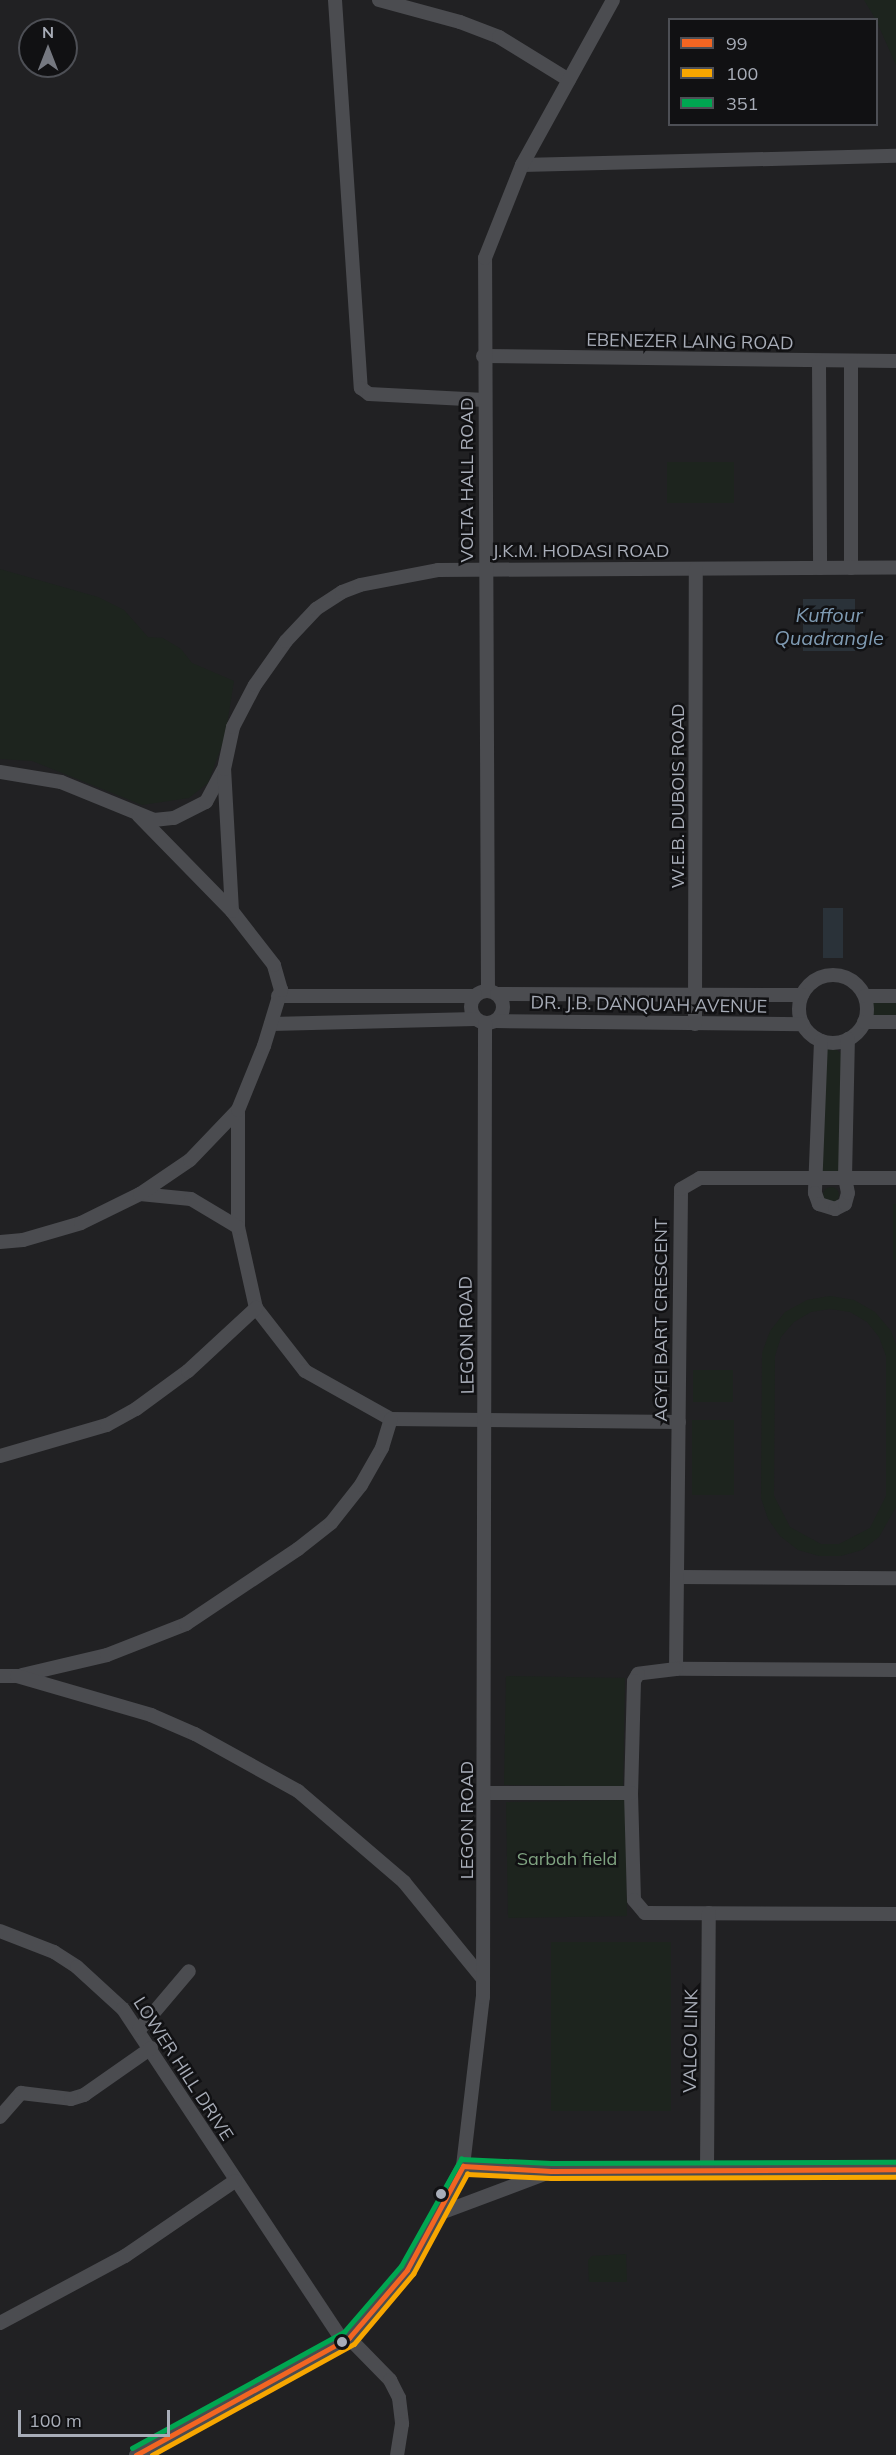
<!DOCTYPE html>
<style>
body{margin:0}
#map{position:relative;width:896px;height:2455px;overflow:hidden;background:#171717;font-family:Mulish,sans-serif}
div>[style]{position:absolute}
[style*='--x']{left:calc(var(--x)*1px);top:calc(var(--y)*1px);width:calc(var(--w)*1px);rotate:calc(var(--a)*1deg)}
.built>*{inset:0;background:#212123}
.green>*{inset:0;background:#1d241e;transform-origin:0 0}
.round{border-radius:50%}
.water>*{inset:0;background:#2a3239;transform-origin:0 0}
.minor>*{height:14px;margin:-7px;padding:0 7px;transform-origin:7px;border-radius:7px;background:#4b4c50}
.minor>.ring{margin:-7px;padding:0;box-sizing:content-box;background:none;border:14px solid #4b4c50;border-radius:50%}
.bus-1>*{height:4.5px;margin:-2.25px;padding:0 2.25px;transform-origin:2.25px;border-radius:2.25px;background:#f26522}
.bus-2>*{height:4.5px;margin:-2.25px;padding:0 2.25px;transform-origin:2.25px;border-radius:2.25px;background:#f7a600}
.bus-3>*{height:4.5px;margin:-2.25px;padding:0 2.25px;transform-origin:2.25px;border-radius:2.25px;background:#00a651}
.dots>*{width:16px;height:16px;translate:-50% -50%;box-sizing:border-box;border:3px solid #111113;border-radius:50%}
span{translate:-50% -50%;white-space:nowrap;text-align:center;line-height:1.15;-webkit-text-stroke:5px #111113;paint-order:stroke}
.street-label{font-size:18px;color:#a8adb8}
.park-label{font-size:18px;color:#7fa381}
.water-label{font-size:20px;color:#7f9bb3;font-style:italic}
.legend{position:absolute;left:668px;top:18px;width:210px;height:108px;box-sizing:border-box;background:#111113;border:2px solid #4d4f55;margin:0;padding:8px 10px;list-style:none;font-size:18px;color:#a8adb8}
.legend li{display:flex;align-items:center;gap:12px;height:30px}
.legend b{width:30px;border:2px solid #4d4f55}
.north{position:absolute;left:18px;top:18px;width:60px;height:60px;box-sizing:border-box;background:#111113;border:2px solid #4d4f55;border-radius:50%;rotate:0deg;font-size:16px;font-weight:700;line-height:24px;text-align:center;color:#a8adb8}
.north::after{content:'';display:block;margin:auto;width:21px;height:27px;background:#757880;clip-path:polygon(50% 0,100% 100%,50% 72%,0 100%)}
.scale{position:absolute;left:18px;top:2410px;width:152px;height:27px;box-sizing:border-box;border:3px solid #a8adb8;border-top:0;padding-left:8px;font-size:18px;line-height:21px;white-space:nowrap;color:#a8adb8;-webkit-text-stroke:4px #111113;paint-order:stroke}
</style>
<div id="map">
<div class="built">
<div style="clip-path:polygon(evenodd,0 0,896px 0,896px 2455px,0 2455px,0 0,670px 20px,876px 20px,876px 124px,670px 124px,670px 20px,0 0,30px 30px,66px 30px,66px 66px,30px 66px,30px 30px)"></div>
</div>
<div class="green">
<div style="clip-path:polygon(864px 0,896px 0,896px 65px,876px 20px)"></div>
<div style="left:667px;top:462px;width:67px;height:41px"></div>
<div style="clip-path:polygon(0 569px,98px 597px,124px 610px,148px 637px,163px 638px,181px 649px,192px 663px,234px 681px,225px 737px,208px 783px,189px 798px,142px 805px,32px 761px,0 759px)"></div>
<div style="clip-path:polygon(896px 1002px,896px 1020px,869px 1015px,872px 1003px)"></div>
<div style="clip-path:polygon(833px 1047px,842px 1054px,840px 1173px,822px 1172px,827px 1049px)"></div>
<div class="round" style="left:823px;top:1187px;width:16px;height:16px"></div>
<div style="left:893px;top:1204px;width:3px;height:56px"></div>
<div style="clip-path:polygon(evenodd,830px 1296px,854px 1300px,875px 1312px,891px 1331px,896px 1345px,896px 1507px,879px 1537px,862px 1550px,841px 1556px,819px 1556px,798px 1550px,780px 1536px,768px 1519px,761px 1498px,762px 1353px,770px 1331px,785px 1312px,807px 1300px,830px 1296px,830px 1309px,850px 1312px,867px 1322px,879px 1337px,886px 1356px,886px 1496px,870px 1528px,839px 1544px,821px 1544px,790px 1527px,774px 1496px,775px 1356px,781px 1337px,794px 1322px,811px 1312px,830px 1309px)"></div>
<div style="left:693px;top:1370px;width:40px;height:32px"></div>
<div style="left:692px;top:1420px;width:42px;height:75px"></div>
<div style="left:506px;top:1676px;width:119px;height:109px;rotate:1deg"></div>
<div style="left:625px;top:1800px;width:116px;height:119px;rotate:89deg"></div>
<div style="left:551px;top:1942px;width:120px;height:169px"></div>
<div style="clip-path:polygon(626px 2254px,627px 2282px,589px 2282px,588px 2260px,592px 2256px)"></div>
</div>
<div class="water">
<div style="left:803px;top:599px;width:52px;height:52px"></div>
<div style="left:823px;top:908px;width:20px;height:50px"></div>
</div>
<div class="minor">
<div style="--x:335;--y:0;--w:389;--a:86.2"></div>
<div style="--x:361;--y:388;--w:10;--a:37"></div>
<div style="--x:369;--y:394;--w:116;--a:3"></div>
<div style="--x:379;--y:0;--w:84;--a:15.2"></div>
<div style="--x:460;--y:22;--w:42;--a:21"></div>
<div style="--x:499;--y:37;--w:82;--a:31.6"></div>
<div style="--x:522;--y:165;--w:374;--a:-1.4"></div>
<div style="--x:483;--y:356;--w:413;--a:0.7"></div>
<div style="--x:819;--y:362;--w:206;--a:89.7"></div>
<div style="--x:851;--y:363;--w:205;--a:90"></div>
<div style="--x:0;--y:772;--w:62;--a:9.3"></div>
<div style="--x:61;--y:782;--w:100;--a:22.2"></div>
<div style="--x:154;--y:820;--w:20;--a:-6"></div>
<div style="--x:174;--y:818;--w:36;--a:-27"></div>
<div style="--x:206;--y:802;--w:36;--a:-62"></div>
<div style="--x:232;--y:911;--w:142;--a:-93.2"></div>
<div style="--x:224;--y:769;--w:43;--a:-77.9"></div>
<div style="--x:233;--y:727;--w:47;--a:-62.4"></div>
<div style="--x:255;--y:685;--w:54;--a:-54.8"></div>
<div style="--x:286;--y:641;--w:44;--a:-46.8"></div>
<div style="--x:316;--y:609;--w:31;--a:-33"></div>
<div style="--x:342;--y:592;--w:19;--a:-21"></div>
<div style="--x:360;--y:585;--w:79;--a:-10.9"></div>
<div style="--x:438;--y:570;--w:458;--a:-0.3"></div>
<div class="ring" style="left:799px;top:975px;width:54px;height:54px"></div>
<div class="ring" style="left:471px;top:991px;width:18px;height:18px"></div>
<div style="--x:488;--y:991;--w:733;--a:-90.23"></div>
<div style="--x:485;--y:258;--w:100;--a:-68.3"></div>
<div style="--x:522;--y:165;--w:188;--a:-61.1"></div>
<div style="--x:497;--y:994;--w:305;--a:0.2"></div>
<div style="--x:278;--y:996;--w:197;--a:0"></div>
<div style="--x:865;--y:996;--w:31;--a:0"></div>
<div style="--x:495;--y:1021;--w:308;--a:0.6"></div>
<div style="--x:864;--y:1022;--w:32;--a:0"></div>
<div style="--x:271;--y:1024;--w:204;--a:-1.4"></div>
<div style="--x:695;--y:1024;--w:455;--a:-89.9"></div>
<div style="--x:821;--y:1041;--w:152;--a:92.3"></div>
<div style="--x:815;--y:1193;--w:12;--a:70"></div>
<div style="--x:819;--y:1204;--w:17;--a:17"></div>
<div style="--x:835;--y:1209;--w:11;--a:-27"></div>
<div style="--x:845;--y:1204;--w:11;--a:-75"></div>
<div style="--x:848;--y:1193;--w:15;--a:-101"></div>
<div style="--x:845;--y:1178;--w:139;--a:-88.8"></div>
<div style="--x:238;--y:1110;--w:117;--a:90"></div>
<div style="--x:238;--y:1227;--w:83;--a:77.5"></div>
<div style="--x:256;--y:1308;--w:80;--a:52.1"></div>
<div style="--x:305;--y:1371;--w:98;--a:29.2"></div>
<div style="--x:391;--y:1419;--w:288;--a:0.6"></div>
<div style="--x:140;--y:1194;--w:51;--a:5.6"></div>
<div style="--x:191;--y:1199;--w:55;--a:30.8"></div>
<div style="--x:0;--y:1242;--w:23;--a:-5"></div>
<div style="--x:23;--y:1240;--w:60;--a:-16.3"></div>
<div style="--x:81;--y:1223;--w:66;--a:-26.2"></div>
<div style="--x:140;--y:1194;--w:60;--a:-34.2"></div>
<div style="--x:190;--y:1160;--w:69;--a:-46.2"></div>
<div style="--x:238;--y:1110;--w:69;--a:-67.9"></div>
<div style="--x:264;--y:1046;--w:59;--a:-73.1"></div>
<div style="--x:281;--y:990;--w:26;--a:-106"></div>
<div style="--x:274;--y:965;--w:68;--a:-127.9"></div>
<div style="--x:232;--y:911;--w:133;--a:-134.4"></div>
<div style="--x:0;--y:1456;--w:111;--a:-16.2"></div>
<div style="--x:107;--y:1425;--w:33;--a:-29"></div>
<div style="--x:136;--y:1409;--w:64;--a:-36.2"></div>
<div style="--x:188;--y:1371;--w:93;--a:-42.8"></div>
<div style="--x:678;--y:1577;--w:218;--a:0.3"></div>
<div style="--x:676;--y:1669;--w:480;--a:-89.4"></div>
<div style="--x:681;--y:1189;--w:22;--a:-30"></div>
<div style="--x:700;--y:1178;--w:196;--a:0"></div>
<div style="--x:896;--y:1670;--w:220;--a:-179.7"></div>
<div style="--x:676;--y:1669;--w:38;--a:173"></div>
<div style="--x:638;--y:1674;--w:8;--a:120"></div>
<div style="--x:634;--y:1681;--w:112;--a:91.5"></div>
<div style="--x:631;--y:1793;--w:107;--a:88.4"></div>
<div style="--x:634;--y:1900;--w:17;--a:50"></div>
<div style="--x:645;--y:1913;--w:251;--a:0.2"></div>
<div style="--x:22;--y:1675;--w:87;--a:-13.2"></div>
<div style="--x:107;--y:1655;--w:85;--a:-21.4"></div>
<div style="--x:186;--y:1624;--w:135;--a:-33.8"></div>
<div style="--x:298;--y:1549;--w:42;--a:-38.2"></div>
<div style="--x:331;--y:1523;--w:48;--a:-51.7"></div>
<div style="--x:361;--y:1485;--w:43;--a:-60.4"></div>
<div style="--x:382;--y:1448;--w:30;--a:-73"></div>
<div style="--x:0;--y:1676;--w:17;--a:0"></div>
<div style="--x:17;--y:1676;--w:140;--a:16.2"></div>
<div style="--x:151;--y:1715;--w:48;--a:23.4"></div>
<div style="--x:195;--y:1734;--w:118;--a:29"></div>
<div style="--x:298;--y:1791;--w:140;--a:40.6"></div>
<div style="--x:404;--y:1882;--w:125;--a:50.8"></div>
<div style="--x:485;--y:1793;--w:146;--a:0"></div>
<div style="--x:0;--y:1931;--w:58;--a:21.3"></div>
<div style="--x:54;--y:1952;--w:27;--a:33"></div>
<div style="--x:77;--y:1967;--w:62;--a:42.4"></div>
<div style="--x:123;--y:2009;--w:399;--a:56.5"></div>
<div style="--x:139;--y:2030;--w:77;--a:-49.7"></div>
<div style="--x:0;--y:2117;--w:32;--a:-49"></div>
<div style="--x:21;--y:2093;--w:50;--a:6.8"></div>
<div style="--x:71;--y:2099;--w:14;--a:-17"></div>
<div style="--x:84;--y:2095;--w:82;--a:-35"></div>
<div style="--x:463;--y:2166;--w:88;--a:3.3"></div>
<div style="--x:551;--y:2171;--w:345;--a:-0.3"></div>
<div style="--x:707;--y:2170;--w:257;--a:-89.6"></div>
<div style="--x:438;--y:2214;--w:116;--a:-20.6"></div>
<div style="--x:0;--y:2323;--w:142;--a:-28.2"></div>
<div style="--x:125;--y:2256;--w:133;--a:-34.3"></div>
<div style="--x:349;--y:2338;--w:59;--a:45.7"></div>
<div style="--x:390;--y:2380;--w:20;--a:63"></div>
<div style="--x:399;--y:2398;--w:26;--a:83"></div>
<div style="--x:402;--y:2424;--w:31;--a:99"></div>
<div style="--x:136;--y:2455;--w:243;--a:-28.8"></div>
<div style="--x:349;--y:2338;--w:89;--a:-49.5"></div>
<div style="--x:407;--y:2270;--w:118;--a:-61.7"></div>
<div style="--x:463;--y:2166;--w:170;--a:-83.3"></div>
<div style="--x:483;--y:1997;--w:974;--a:-89.88"></div>
</div>
<div class="bus-1">
<div style="--x:136;--y:2455;--w:243;--a:-28.8"></div>
<div style="--x:349;--y:2338;--w:89;--a:-49.5"></div>
<div style="--x:407;--y:2270;--w:118;--a:-61.7"></div>
<div style="--x:463;--y:2166;--w:88;--a:3.3"></div>
<div style="--x:551;--y:2171;--w:345;--a:-0.3"></div>
</div>
<div class="bus-2">
<div style="--x:152;--y:2455;--w:230;--a:-28.8"></div>
<div style="--x:354;--y:2344;--w:92;--a:-49.9"></div>
<div style="--x:413;--y:2274;--w:114;--a:-61.6"></div>
<div style="--x:467;--y:2174;--w:84;--a:2.7"></div>
<div style="--x:551;--y:2178;--w:345;--a:-0.2"></div>
</div>
<div class="bus-3">
<div style="--x:132;--y:2448;--w:242;--a:-28.7"></div>
<div style="--x:344;--y:2332;--w:87;--a:-49.2"></div>
<div style="--x:401;--y:2266;--w:123;--a:-60.7"></div>
<div style="--x:461;--y:2159;--w:90;--a:2.5"></div>
<div style="--x:551;--y:2163;--w:345;--a:-0.2"></div>
</div>
<div class="dots">
<div style="left:441px;top:2194px;background:#a8adb8"></div>
<div style="left:342px;top:2342px;background:#a8adb8"></div>
</div>
<div class="street-label">
<span style="left:690px;top:342px;rotate:1deg">EBENEZER LAING ROAD</span>
<span style="left:467px;top:480px;rotate:-90deg">VOLTA HALL ROAD</span>
<span style="left:581px;top:551px">J.K.M. HODASI ROAD</span>
<span style="left:678px;top:796px;rotate:-90deg">W.E.B. DUBOIS ROAD</span>
<span style="left:649px;top:1005px;rotate:1deg">DR. J.B. DANQUAH AVENUE</span>
<span style="left:661px;top:1320px;rotate:-90deg">AGYEI BART CRESCENT</span>
<span style="left:467px;top:1335px;rotate:-91deg">LEGON ROAD</span>
<span style="left:467px;top:1820px;rotate:-90deg">LEGON ROAD</span>
<span style="left:691px;top:2041px;rotate:-89deg">VALCO LINK</span>
<span style="left:183px;top:2069px;rotate:57deg">LOWER HILL DRIVE</span>
</div>
<div class="park-label">
<span style="left:567px;top:1859px">Sarbah field</span>
</div>
<div class="water-label">
<span style="left:829px;top:626px">Kuffour<br>Quadrangle</span>
</div>
<ul class="legend">
<li><b style="height:8px;background:#f26522"></b>99</li>
<li><b style="height:8px;background:#f7a600"></b>100</li>
<li><b style="height:8px;background:#00a651"></b>351</li>
</ul>
<div class="north">N</div>
<div class="scale">100 m</div>
</div>
